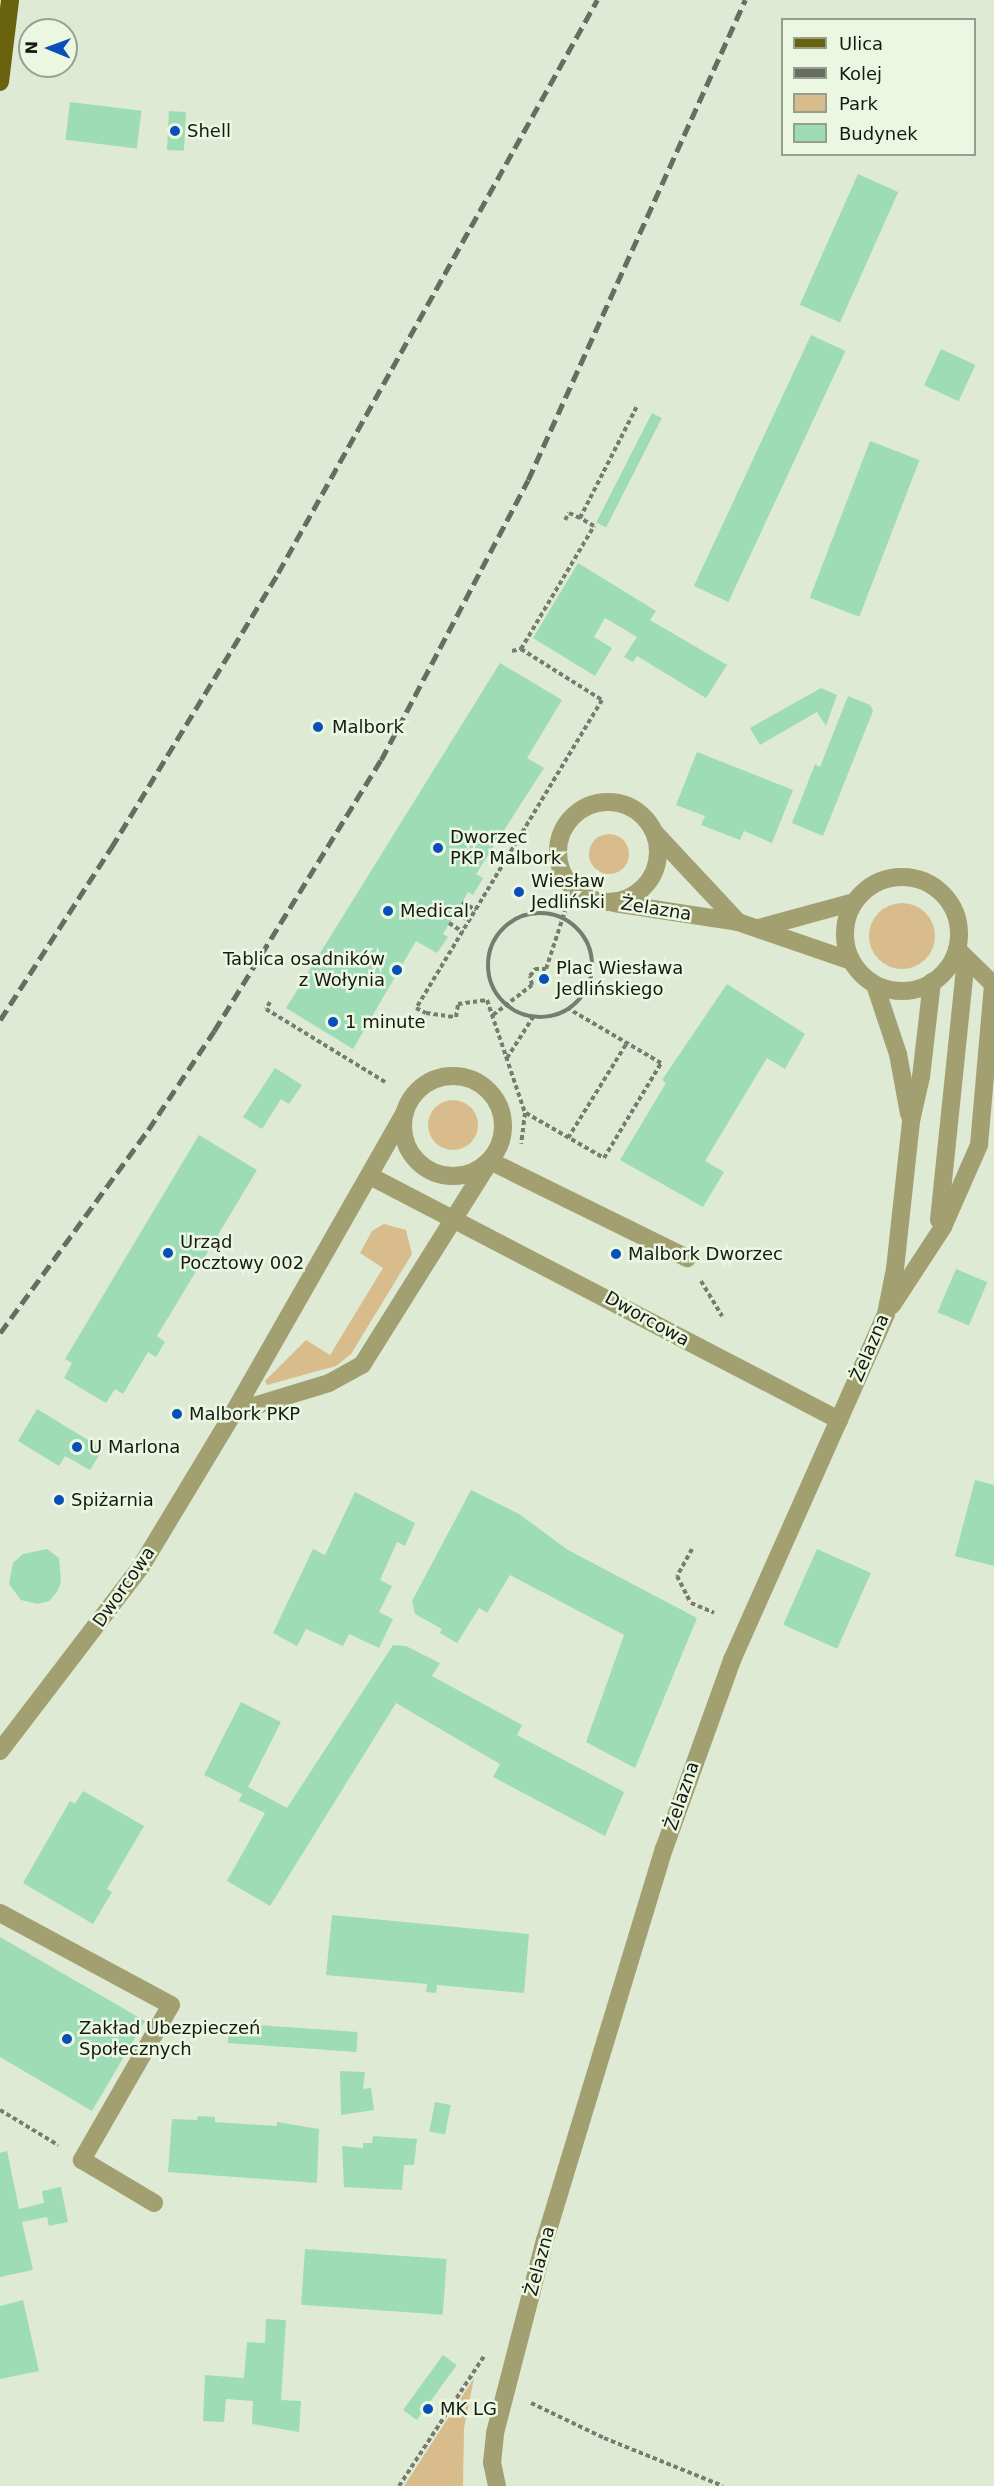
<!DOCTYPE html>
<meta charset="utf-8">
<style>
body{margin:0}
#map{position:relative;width:994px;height:2486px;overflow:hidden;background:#deead4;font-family:"DejaVu Sans",sans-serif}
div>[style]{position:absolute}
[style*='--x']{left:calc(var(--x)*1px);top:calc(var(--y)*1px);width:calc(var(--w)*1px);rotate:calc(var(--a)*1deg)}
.green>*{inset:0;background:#d9bc8c}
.round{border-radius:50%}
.building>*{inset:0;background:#9ddcb5;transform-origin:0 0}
.path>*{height:4px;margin-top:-2px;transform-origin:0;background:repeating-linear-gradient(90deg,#757d6f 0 4.5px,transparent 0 7.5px)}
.path>.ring{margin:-2px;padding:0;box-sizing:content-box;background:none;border:4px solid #757d6f;border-radius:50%}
.minor>*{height:18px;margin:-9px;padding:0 9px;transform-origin:9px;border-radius:9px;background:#a29f70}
.minor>.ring{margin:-9px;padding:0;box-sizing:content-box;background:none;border:18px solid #a29f70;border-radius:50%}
.major>*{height:18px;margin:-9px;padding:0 9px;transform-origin:9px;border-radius:9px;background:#696310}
.rail>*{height:4.5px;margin-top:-2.25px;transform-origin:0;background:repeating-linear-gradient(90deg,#676e61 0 12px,transparent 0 18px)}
.dots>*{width:16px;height:16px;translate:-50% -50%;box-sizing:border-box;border:3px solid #ebf7e1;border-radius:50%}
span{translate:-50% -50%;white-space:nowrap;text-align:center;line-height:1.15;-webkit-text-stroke:5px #ebf7e1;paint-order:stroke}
.poi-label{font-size:18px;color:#161a13}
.left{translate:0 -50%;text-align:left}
.right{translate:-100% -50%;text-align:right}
.street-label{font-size:18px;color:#161a13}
.legend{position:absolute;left:781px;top:18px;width:195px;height:138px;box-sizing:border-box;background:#ebf7e1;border:2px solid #969f8f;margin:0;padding:8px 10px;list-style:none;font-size:18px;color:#161a13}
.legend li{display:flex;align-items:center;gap:12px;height:30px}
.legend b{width:30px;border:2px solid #969f8f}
.north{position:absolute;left:18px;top:18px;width:60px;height:60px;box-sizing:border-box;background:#ebf7e1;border:2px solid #969f8f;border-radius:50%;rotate:271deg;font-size:16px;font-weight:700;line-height:24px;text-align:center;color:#161a13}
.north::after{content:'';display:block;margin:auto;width:21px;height:27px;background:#084fb9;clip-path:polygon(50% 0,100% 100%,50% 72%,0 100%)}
</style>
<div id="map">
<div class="green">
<div class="round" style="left:589px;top:834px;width:40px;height:40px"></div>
<div class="round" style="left:869px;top:903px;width:66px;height:66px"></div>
<div class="round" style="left:428px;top:1100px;width:50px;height:50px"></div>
<div style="clip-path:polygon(384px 1224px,406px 1230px,412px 1254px,351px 1354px,336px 1366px,267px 1385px,265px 1381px,306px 1340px,330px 1355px,383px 1268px,360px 1253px,372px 1231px)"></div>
<div style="clip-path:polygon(474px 2378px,464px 2428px,463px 2486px,404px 2486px)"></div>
</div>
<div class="building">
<div style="left:70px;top:102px;width:72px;height:38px;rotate:7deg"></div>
<div style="left:169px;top:111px;width:17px;height:39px;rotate:3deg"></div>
<div style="left:858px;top:174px;width:44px;height:143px;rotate:24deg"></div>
<div style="left:811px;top:335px;width:38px;height:277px;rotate:25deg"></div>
<div style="left:941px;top:349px;width:38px;height:40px;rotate:25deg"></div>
<div style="left:652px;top:413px;width:11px;height:123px;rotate:27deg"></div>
<div style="left:870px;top:441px;width:53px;height:168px;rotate:21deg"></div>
<div style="clip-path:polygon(578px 563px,656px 611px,650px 620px,727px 665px,706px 698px,637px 656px,633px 662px,624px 657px,637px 637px,605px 618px,594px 637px,612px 648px,595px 676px,533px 638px)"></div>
<div style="clip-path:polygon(500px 663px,562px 700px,527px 758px,544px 768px,476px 874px,483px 878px,473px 895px,468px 892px,443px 934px,448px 937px,437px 953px,416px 941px,353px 1049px,286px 1008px)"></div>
<div style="clip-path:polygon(821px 688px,837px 695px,826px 726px,817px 712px,760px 745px,750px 728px)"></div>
<div style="clip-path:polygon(848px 696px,870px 705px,873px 711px,823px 836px,792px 823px,815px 764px,820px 767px)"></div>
<div style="clip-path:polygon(697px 752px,793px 790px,772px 843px,744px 831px,740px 840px,701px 825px,705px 816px,676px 805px)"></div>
<div style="clip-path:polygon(727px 984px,805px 1034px,785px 1069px,767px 1058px,705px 1161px,724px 1172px,703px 1207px,620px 1160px,666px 1083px,662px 1080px)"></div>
<div style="clip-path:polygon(275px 1068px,302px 1085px,289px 1104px,281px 1099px,262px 1129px,243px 1117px)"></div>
<div style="clip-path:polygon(199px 1135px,257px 1170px,157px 1336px,165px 1342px,156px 1357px,148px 1352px,123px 1394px,115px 1389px,106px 1403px,64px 1378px,72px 1363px,65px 1359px)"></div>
<div style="left:956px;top:1269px;width:34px;height:47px;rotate:23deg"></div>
<div style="clip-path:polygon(37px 1409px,103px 1449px,90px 1470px,65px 1456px,59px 1466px,18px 1441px)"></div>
<div style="clip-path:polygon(975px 1480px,994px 1485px,994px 1566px,955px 1556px)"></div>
<div style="clip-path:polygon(471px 1490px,519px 1514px,568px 1550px,697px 1618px,635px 1768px,586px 1742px,624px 1635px,510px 1575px,487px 1613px,479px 1608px,457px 1643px,440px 1633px,442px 1629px,415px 1614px,412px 1601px)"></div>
<div style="clip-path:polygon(355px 1492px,415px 1523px,405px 1546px,397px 1542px,380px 1580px,392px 1586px,379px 1612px,393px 1619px,379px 1648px,349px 1634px,343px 1646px,306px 1629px,297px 1646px,273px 1633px,313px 1549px,325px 1555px)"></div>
<div style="clip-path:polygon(47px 1549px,59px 1558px,61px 1582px,57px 1592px,49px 1601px,38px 1604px,21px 1600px,9px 1584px,13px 1563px,23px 1554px)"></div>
<div style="left:817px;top:1549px;width:59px;height:83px;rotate:24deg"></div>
<div style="clip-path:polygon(393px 1645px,406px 1646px,440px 1663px,432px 1676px,522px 1725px,517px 1735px,624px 1792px,605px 1836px,493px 1777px,500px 1764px,396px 1703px,270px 1906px,227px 1881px,265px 1813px,239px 1801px,242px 1794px,204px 1775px,241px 1702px,281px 1722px,248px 1787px,287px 1808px)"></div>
<div style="clip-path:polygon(83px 1791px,144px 1826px,107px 1889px,112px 1892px,93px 1924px,23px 1883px,70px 1801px,75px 1804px)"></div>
<div style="clip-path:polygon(332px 1915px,529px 1934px,524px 1993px,437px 1985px,436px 1993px,426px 1992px,427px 1984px,326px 1975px)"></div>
<div style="clip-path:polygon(0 1937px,145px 2021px,92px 2111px,0 2057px)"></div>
<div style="left:229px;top:2023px;width:129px;height:20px;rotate:4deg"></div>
<div style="clip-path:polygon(340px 2071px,365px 2072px,363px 2089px,371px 2088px,374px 2110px,341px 2115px)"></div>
<div style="left:435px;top:2102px;width:16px;height:30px;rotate:11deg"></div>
<div style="clip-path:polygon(198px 2116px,215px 2117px,215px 2122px,277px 2126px,277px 2122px,319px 2129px,317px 2183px,168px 2172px,172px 2119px,197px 2120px)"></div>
<div style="clip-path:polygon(373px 2136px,417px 2139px,414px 2165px,404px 2165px,402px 2190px,344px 2187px,342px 2146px,363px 2148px,363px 2143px,372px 2143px)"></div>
<div style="clip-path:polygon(7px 2151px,19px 2209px,44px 2203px,42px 2191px,61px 2187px,68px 2222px,49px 2226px,47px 2217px,22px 2222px,33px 2270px,0 2277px,0 2153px)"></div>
<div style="left:305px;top:2249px;width:142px;height:56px;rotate:4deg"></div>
<div style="clip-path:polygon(23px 2300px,39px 2371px,0 2379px,0 2306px)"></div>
<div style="clip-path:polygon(266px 2319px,286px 2320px,281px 2400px,301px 2401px,299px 2432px,252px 2424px,253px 2401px,226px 2399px,224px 2422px,203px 2421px,205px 2375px,244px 2378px,247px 2342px,265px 2343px)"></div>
<div style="left:443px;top:2355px;width:17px;height:68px;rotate:36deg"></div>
</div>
<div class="path">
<div style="--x:565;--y:520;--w:8;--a:-60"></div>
<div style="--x:569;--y:513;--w:12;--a:24"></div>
<div style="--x:580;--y:518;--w:126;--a:-63"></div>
<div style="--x:521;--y:649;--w:96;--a:32.2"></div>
<div style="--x:602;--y:700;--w:360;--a:121.1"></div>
<div style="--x:416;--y:1008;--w:11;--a:27"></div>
<div style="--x:426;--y:1013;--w:30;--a:8"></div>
<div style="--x:456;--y:1017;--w:13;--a:-81"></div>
<div style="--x:458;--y:1004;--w:29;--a:-8"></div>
<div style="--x:487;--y:1000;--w:119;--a:71.4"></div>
<div style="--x:525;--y:1113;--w:31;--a:97"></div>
<div style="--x:512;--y:651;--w:9;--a:-13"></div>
<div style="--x:521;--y:649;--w:143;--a:-59.3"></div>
<div style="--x:594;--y:526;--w:16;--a:-150"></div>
<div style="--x:462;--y:902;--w:16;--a:30"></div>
<div class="ring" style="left:488px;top:913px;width:100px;height:100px"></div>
<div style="--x:455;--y:913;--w:17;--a:28"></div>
<div style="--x:449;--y:923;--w:17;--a:33"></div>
<div style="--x:270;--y:1002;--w:8;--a:120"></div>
<div style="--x:266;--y:1009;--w:140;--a:31.5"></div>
<div style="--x:493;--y:1015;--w:49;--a:-37.6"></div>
<div style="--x:532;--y:985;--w:9;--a:-103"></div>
<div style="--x:530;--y:976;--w:9;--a:-54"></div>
<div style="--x:535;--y:969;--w:11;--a:0"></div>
<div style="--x:546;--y:969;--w:61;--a:-71.9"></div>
<div style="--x:507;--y:1058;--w:49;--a:-57.6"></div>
<div style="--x:526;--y:1113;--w:90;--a:30"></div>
<div style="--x:604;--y:1158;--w:111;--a:-59"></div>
<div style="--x:661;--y:1063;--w:107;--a:-149.6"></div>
<div style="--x:568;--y:1138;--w:112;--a:-58.2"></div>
<div style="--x:701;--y:1281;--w:41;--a:59"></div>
<div style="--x:692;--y:1549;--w:31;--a:119"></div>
<div style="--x:677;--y:1576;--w:30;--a:63"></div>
<div style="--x:691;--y:1603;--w:25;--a:23"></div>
<div style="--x:0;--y:2110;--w:68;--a:31.1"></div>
<div style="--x:531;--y:2403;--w:81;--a:25.6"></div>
<div style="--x:604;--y:2438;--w:128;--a:22"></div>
<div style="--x:399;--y:2486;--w:155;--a:-56.8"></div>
</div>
<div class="minor">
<div class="ring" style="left:558px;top:802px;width:82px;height:82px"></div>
<div style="--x:654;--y:832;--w:123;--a:47"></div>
<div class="ring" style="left:845px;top:877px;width:96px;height:96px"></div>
<div style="--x:614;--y:903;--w:125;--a:8.7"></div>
<div style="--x:738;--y:922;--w:120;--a:19"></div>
<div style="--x:759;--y:928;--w:98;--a:-15.3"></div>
<div style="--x:875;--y:985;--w:73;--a:71.6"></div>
<div style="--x:898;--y:1054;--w:61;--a:79.6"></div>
<div class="ring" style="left:403px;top:1076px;width:82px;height:82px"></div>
<div style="--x:370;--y:1176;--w:529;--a:27.49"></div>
<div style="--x:939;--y:1220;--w:261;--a:-84.1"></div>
<div style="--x:892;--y:1305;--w:93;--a:-56.8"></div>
<div style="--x:943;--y:1227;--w:90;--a:-66.3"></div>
<div style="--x:979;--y:1145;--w:162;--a:-85"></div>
<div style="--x:993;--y:984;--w:50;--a:-135.8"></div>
<div style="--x:234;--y:1412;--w:99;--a:-17"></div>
<div style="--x:329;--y:1383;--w:38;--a:-29"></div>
<div style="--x:362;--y:1365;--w:241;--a:-57.9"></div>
<div style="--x:490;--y:1161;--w:220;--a:26.2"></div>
<div style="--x:0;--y:1751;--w:230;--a:-52.6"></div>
<div style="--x:140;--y:1568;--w:182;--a:-58.9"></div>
<div style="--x:234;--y:1412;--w:345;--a:-60.3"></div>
<div style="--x:0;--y:1913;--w:194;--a:28.3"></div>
<div style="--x:171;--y:2005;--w:179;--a:119.9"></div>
<div style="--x:82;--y:2160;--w:84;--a:30.8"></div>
<div style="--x:497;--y:2486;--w:24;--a:-102"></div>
<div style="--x:492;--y:2463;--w:30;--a:-84"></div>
<div style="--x:495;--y:2433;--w:199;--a:-75.5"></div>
<div style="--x:545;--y:2240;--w:409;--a:-73.1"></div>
<div style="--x:664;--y:1849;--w:201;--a:-70.2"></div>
<div style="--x:732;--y:1660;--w:379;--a:-66"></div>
<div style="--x:886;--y:1314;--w:46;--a:-78.7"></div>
<div style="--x:895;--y:1269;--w:149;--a:-83.8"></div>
<div style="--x:911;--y:1121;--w:45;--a:-77.2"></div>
<div style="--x:921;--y:1077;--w:96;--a:-83.4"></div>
</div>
<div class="major">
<div style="--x:0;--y:82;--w:83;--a:-83"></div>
</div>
<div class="rail">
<div style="--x:0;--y:1020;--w:205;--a:-57.2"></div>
<div style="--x:111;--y:848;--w:322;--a:-58.7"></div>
<div style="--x:278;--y:573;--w:656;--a:-60.89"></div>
<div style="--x:0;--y:1333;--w:251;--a:-53.9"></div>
<div style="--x:148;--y:1130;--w:119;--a:-56.3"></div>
<div style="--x:214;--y:1031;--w:318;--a:-58.4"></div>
<div style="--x:381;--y:760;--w:316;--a:-62.3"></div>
<div style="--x:528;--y:480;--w:527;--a:-65.67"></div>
</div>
<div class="dots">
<div style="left:175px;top:131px;background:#084fb9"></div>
<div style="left:318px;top:727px;background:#084fb9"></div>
<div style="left:438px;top:848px;background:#084fb9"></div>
<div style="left:519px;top:892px;background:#084fb9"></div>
<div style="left:388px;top:911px;background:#084fb9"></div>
<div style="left:397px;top:970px;background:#084fb9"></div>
<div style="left:544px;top:979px;background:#084fb9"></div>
<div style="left:333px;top:1022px;background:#084fb9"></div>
<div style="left:168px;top:1253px;background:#084fb9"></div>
<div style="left:616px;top:1254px;background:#084fb9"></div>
<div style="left:177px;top:1414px;background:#084fb9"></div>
<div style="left:77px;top:1447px;background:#084fb9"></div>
<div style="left:59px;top:1500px;background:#084fb9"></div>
<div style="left:67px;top:2039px;background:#084fb9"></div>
<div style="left:428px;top:2409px;background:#084fb9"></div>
</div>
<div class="poi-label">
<span class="left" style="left:187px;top:131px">Shell</span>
<span class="left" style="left:332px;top:727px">Malbork</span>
<span class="left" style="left:450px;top:848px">Dworzec<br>PKP Malbork</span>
<span class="left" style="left:531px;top:892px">Wiesław<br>Jedliński</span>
<span class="left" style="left:400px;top:911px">Medical</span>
<span class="right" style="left:385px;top:970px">Tablica osadników<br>z Wołynia</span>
<span class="left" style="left:556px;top:979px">Plac Wiesława<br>Jedlińskiego</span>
<span class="left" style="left:345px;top:1022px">1 minute</span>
<span class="left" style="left:180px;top:1253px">Urząd<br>Pocztowy 002</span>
<span class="left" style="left:628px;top:1254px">Malbork Dworzec</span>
<span class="left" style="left:189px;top:1414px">Malbork PKP</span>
<span class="left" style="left:89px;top:1447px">U Marlona</span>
<span class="left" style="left:71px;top:1500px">Spiżarnia</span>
<span class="left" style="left:79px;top:2039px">Zakład Ubezpieczeń<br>Społecznych</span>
<span class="left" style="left:440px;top:2409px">MK LG</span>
</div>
<div class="street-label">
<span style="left:656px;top:909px;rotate:9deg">Żelazna</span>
<span style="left:647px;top:1319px;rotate:29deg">Dworcowa</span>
<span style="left:870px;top:1348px;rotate:-67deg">Żelazna</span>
<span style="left:124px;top:1587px;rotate:-55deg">Dworcowa</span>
<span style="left:682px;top:1796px;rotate:-71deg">Żelazna</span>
<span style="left:540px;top:2261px;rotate:-75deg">Żelazna</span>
</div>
<ul class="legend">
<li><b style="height:8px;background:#696310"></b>Ulica</li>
<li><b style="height:8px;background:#676e61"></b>Kolej</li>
<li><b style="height:16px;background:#d9bc8c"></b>Park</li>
<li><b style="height:16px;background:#9ddcb5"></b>Budynek</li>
</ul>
<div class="north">N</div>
</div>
